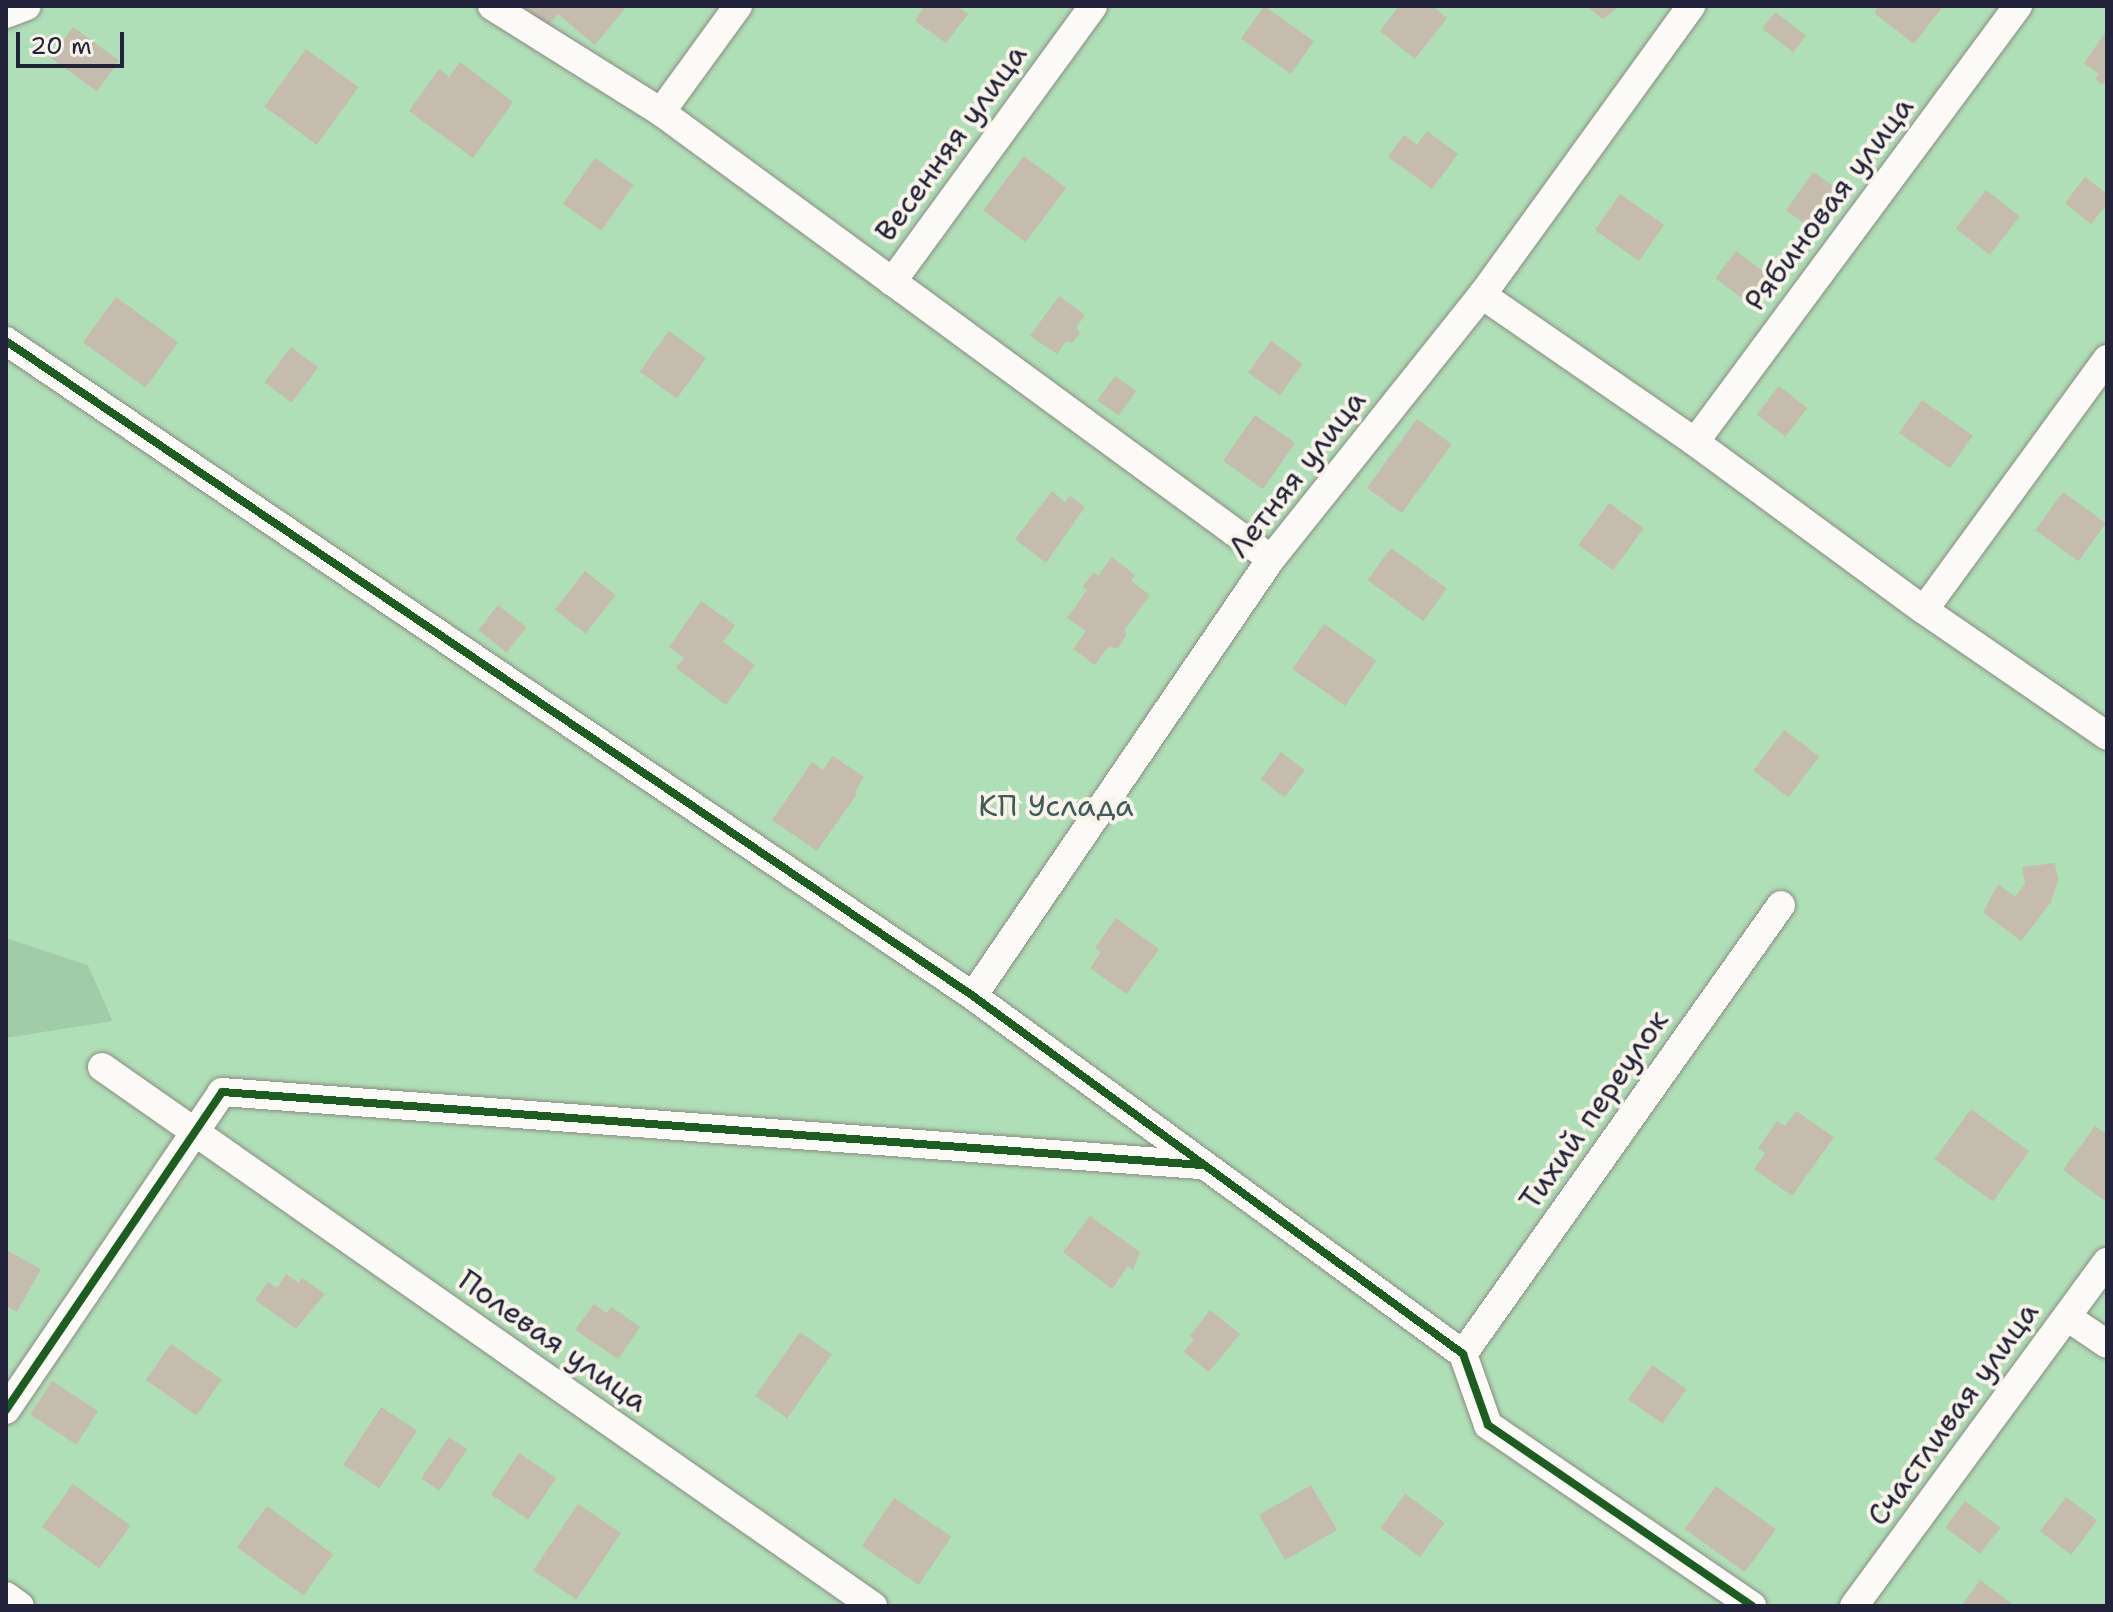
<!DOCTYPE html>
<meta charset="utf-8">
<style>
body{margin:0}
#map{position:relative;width:2113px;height:1612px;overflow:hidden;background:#e2decc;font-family:"Shantell Sans",sans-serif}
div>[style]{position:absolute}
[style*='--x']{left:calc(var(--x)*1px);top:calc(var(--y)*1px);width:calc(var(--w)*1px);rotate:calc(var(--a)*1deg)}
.green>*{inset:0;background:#afdfb6}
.forest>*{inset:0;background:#a1cca8}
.building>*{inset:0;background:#c5bcad;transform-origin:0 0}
.roads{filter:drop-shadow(0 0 2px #8c8a84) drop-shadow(0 0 2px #8c8a84)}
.minor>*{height:28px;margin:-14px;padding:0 14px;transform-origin:14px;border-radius:14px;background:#fbfaf7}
.cycleway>*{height:8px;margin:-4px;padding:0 4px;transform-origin:4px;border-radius:4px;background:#1b5e20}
span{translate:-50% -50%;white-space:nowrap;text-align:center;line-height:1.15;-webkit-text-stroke:8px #f7f3e8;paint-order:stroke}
.street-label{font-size:30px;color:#22223b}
.park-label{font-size:30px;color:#405b5a}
.frame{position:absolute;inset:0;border:8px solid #22223b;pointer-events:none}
.scale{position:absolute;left:16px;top:32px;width:108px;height:36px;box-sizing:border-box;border:4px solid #22223b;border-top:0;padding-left:10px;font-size:24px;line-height:28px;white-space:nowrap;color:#22223b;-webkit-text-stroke:6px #f7f3e8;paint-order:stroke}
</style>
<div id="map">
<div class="green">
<div style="clip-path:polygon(6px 6px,2107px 6px,2107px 1606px,6px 1606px,6px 1038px,113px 1020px,88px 965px,6px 938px)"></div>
</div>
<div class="forest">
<div style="clip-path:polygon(6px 938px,88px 965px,113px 1021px,6px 1038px)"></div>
</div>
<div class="building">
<div style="clip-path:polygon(523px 6px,627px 6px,595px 45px,558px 14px,548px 26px)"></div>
<div style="clip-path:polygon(925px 6px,957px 6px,968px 14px,946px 43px,915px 21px)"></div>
<div style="left:1264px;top:6px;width:61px;height:40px;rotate:35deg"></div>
<div style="clip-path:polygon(1399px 6px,1432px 6px,1447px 18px,1415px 59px,1380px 31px)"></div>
<div style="clip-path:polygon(1586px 6px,1620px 6px,1603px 19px)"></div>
<div style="clip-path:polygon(1879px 6px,1943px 6px,1914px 44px,1874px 13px)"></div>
<div style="left:1775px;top:12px;width:39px;height:21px;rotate:37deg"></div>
<div style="left:73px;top:27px;width:57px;height:38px;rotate:36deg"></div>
<div style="clip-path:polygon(2107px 30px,2107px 80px,2102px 84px,2095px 79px,2099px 74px,2084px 63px)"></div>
<div style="left:306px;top:49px;width:65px;height:71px;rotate:36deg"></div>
<div style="clip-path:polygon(460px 62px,513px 102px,473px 158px,409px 111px,439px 69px,449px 77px)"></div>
<div style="clip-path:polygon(1427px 131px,1458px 154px,1432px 189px,1388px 157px,1404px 135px,1417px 145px)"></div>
<div style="left:1024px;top:156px;width:53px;height:68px;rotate:37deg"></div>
<div style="left:595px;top:158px;width:47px;height:56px;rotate:35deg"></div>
<div style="left:1813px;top:172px;width:33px;height:47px;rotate:35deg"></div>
<div style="clip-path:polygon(2085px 177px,2107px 194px,2107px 204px,2091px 224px,2065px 203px)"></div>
<div style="left:1986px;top:190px;width:43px;height:49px;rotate:38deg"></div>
<div style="left:1620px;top:194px;width:54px;height:44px;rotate:35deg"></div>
<div style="left:1736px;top:251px;width:44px;height:34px;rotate:37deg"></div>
<div style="clip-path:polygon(1059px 296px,1085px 315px,1076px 328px,1080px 333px,1072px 343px,1066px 341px,1057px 354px,1030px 336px)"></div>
<div style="left:116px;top:297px;width:77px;height:56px;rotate:36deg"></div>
<div style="left:669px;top:331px;width:46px;height:50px;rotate:36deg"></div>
<div style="left:1271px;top:341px;width:39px;height:39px;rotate:36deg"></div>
<div style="left:291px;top:347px;width:34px;height:44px;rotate:37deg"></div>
<div style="left:1115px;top:376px;width:26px;height:30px;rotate:36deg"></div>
<div style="left:1779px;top:386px;width:36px;height:36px;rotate:38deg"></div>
<div style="left:1922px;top:400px;width:62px;height:40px;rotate:35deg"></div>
<div style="left:1255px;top:415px;width:49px;height:56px;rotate:35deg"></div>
<div style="left:1417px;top:419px;width:43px;height:85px;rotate:36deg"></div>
<div style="clip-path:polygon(1052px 491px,1065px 502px,1070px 496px,1085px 507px,1046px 563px,1015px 539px)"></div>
<div style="left:2063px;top:492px;width:53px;height:47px;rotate:36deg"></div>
<div style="left:1609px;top:503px;width:43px;height:52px;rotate:36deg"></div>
<div style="left:1391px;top:548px;width:69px;height:40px;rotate:36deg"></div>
<div style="clip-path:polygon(1112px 557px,1135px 575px,1131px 581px,1150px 595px,1125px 629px,1126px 636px,1118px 648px,1108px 647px,1095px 665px,1073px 649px,1086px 631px,1067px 618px,1087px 590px,1082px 587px,1094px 572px,1098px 576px)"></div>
<div style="left:585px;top:571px;width:39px;height:49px;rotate:38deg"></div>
<div style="clip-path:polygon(701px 601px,735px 625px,723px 642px,755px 665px,726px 705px,676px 668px,684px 658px,669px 647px)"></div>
<div style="left:498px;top:605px;width:36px;height:32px;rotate:38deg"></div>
<div style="left:1324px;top:624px;width:64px;height:55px;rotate:35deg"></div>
<div style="left:1784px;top:730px;width:44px;height:51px;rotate:37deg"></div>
<div style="left:1281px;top:752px;width:30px;height:34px;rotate:37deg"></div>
<div style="clip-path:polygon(833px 756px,864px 777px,855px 792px,857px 794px,817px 851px,772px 820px,812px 762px,823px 770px)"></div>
<div style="clip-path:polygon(2055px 863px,2058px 880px,2051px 902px,2021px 941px,1983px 912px,1998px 884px,2015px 897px,2025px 884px,2022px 867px)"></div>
<div style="clip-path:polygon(1116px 918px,1159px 949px,1127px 994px,1090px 968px,1101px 952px,1095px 948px)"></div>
<div style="left:1971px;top:1109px;width:72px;height:62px;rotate:36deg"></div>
<div style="clip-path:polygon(1796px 1111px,1834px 1137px,1792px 1196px,1754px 1169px,1765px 1153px,1758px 1148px,1777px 1121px,1785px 1126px)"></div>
<div style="clip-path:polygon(2095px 1126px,2107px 1134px,2105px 1201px,2063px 1170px)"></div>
<div style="clip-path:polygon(1090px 1216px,1140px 1252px,1133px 1270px,1128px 1266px,1112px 1289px,1063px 1252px)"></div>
<div style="clip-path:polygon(6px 1250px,41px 1269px,17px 1312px,6px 1306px)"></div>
<div style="clip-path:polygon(286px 1274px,299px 1283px,302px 1278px,325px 1294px,296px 1329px,255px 1300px,268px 1282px,277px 1288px)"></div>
<div style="clip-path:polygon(594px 1304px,607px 1313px,611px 1307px,640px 1327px,618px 1359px,575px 1330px)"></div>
<div style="clip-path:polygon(1210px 1310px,1240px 1334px,1209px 1372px,1184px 1352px,1194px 1339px,1190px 1336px)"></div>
<div style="left:800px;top:1332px;width:39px;height:78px;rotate:35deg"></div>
<div style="left:171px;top:1344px;width:62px;height:44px;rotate:35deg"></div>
<div style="left:1652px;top:1365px;width:42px;height:42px;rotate:35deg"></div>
<div style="left:52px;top:1381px;width:55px;height:40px;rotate:33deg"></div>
<div style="left:381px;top:1407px;width:43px;height:69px;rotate:33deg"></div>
<div style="left:449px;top:1437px;width:22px;height:50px;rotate:34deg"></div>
<div style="left:519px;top:1453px;width:45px;height:50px;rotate:34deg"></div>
<div style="left:73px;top:1484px;width:71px;height:53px;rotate:36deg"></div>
<div style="left:1311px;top:1485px;width:52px;height:60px;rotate:60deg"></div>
<div style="left:1716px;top:1486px;width:74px;height:53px;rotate:36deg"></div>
<div style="left:1405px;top:1494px;width:49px;height:42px;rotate:36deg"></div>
<div style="left:2066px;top:1497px;width:39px;height:43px;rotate:37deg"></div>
<div style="left:894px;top:1498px;width:69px;height:58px;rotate:34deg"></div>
<div style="left:1965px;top:1501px;width:44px;height:33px;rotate:37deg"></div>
<div style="left:578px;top:1504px;width:52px;height:80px;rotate:34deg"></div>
<div style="left:267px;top:1506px;width:82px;height:51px;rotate:36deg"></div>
<div style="clip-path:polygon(1980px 1580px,2015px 1606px,1961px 1606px)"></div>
</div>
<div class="roads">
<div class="minor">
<div style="--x:492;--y:6;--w:199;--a:32.1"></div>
<div style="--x:661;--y:112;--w:756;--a:36.23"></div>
<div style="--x:6;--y:14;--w:22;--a:-21"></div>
<div style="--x:661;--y:112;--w:131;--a:-54"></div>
<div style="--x:892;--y:282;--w:341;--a:-53.9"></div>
<div style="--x:1482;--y:295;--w:259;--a:34.6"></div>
<div style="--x:1695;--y:442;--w:284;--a:36.3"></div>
<div style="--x:1924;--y:610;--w:222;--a:34.5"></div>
<div style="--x:6;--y:341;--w:1168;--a:34.11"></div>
<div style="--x:973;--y:996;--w:607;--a:36.15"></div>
<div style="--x:1463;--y:1354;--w:75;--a:70.6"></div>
<div style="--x:1488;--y:1425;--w:320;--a:34.4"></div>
<div style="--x:1695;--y:442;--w:543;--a:-53.47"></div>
<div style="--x:1924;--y:610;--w:311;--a:-53.9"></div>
<div style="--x:973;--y:996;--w:529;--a:-55.71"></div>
<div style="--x:1271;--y:559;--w:338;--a:-51.4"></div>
<div style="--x:1482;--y:295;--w:357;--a:-54.1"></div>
<div style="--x:102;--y:1067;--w:941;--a:34.96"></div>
<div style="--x:2067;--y:1317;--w:48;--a:34"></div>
<div style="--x:1463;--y:1354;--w:550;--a:-54.69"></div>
<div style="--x:6;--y:1410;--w:384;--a:-55.8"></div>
<div style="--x:222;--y:1092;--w:981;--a:4.27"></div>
<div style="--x:6;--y:1596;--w:17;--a:36"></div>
<div style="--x:1854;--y:1606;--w:427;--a:-53.7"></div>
</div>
</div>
<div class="cycleway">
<div style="--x:6;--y:341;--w:1168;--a:34.11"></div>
<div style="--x:973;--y:996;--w:607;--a:36.15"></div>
<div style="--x:1463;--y:1354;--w:75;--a:70.6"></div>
<div style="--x:1488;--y:1425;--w:320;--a:34.4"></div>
<div style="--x:6;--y:1410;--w:384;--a:-55.8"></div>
<div style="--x:222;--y:1092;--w:982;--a:4.26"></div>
</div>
<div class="street-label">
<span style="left:951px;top:143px;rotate:-54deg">Весенняя улица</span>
<span style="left:1829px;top:204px;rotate:-53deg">Рябиновая улица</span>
<span style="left:1297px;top:474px;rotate:-52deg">Летняя улица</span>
<span style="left:1594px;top:1110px;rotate:-55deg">Тихий переулок</span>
<span style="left:553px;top:1341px;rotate:35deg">Полевая улица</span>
<span style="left:1953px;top:1414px;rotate:-54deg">Счастливая улица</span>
</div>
<div class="park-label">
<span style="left:1056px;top:806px">КП Услада</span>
</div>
<div class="frame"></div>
<div class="scale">20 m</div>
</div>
